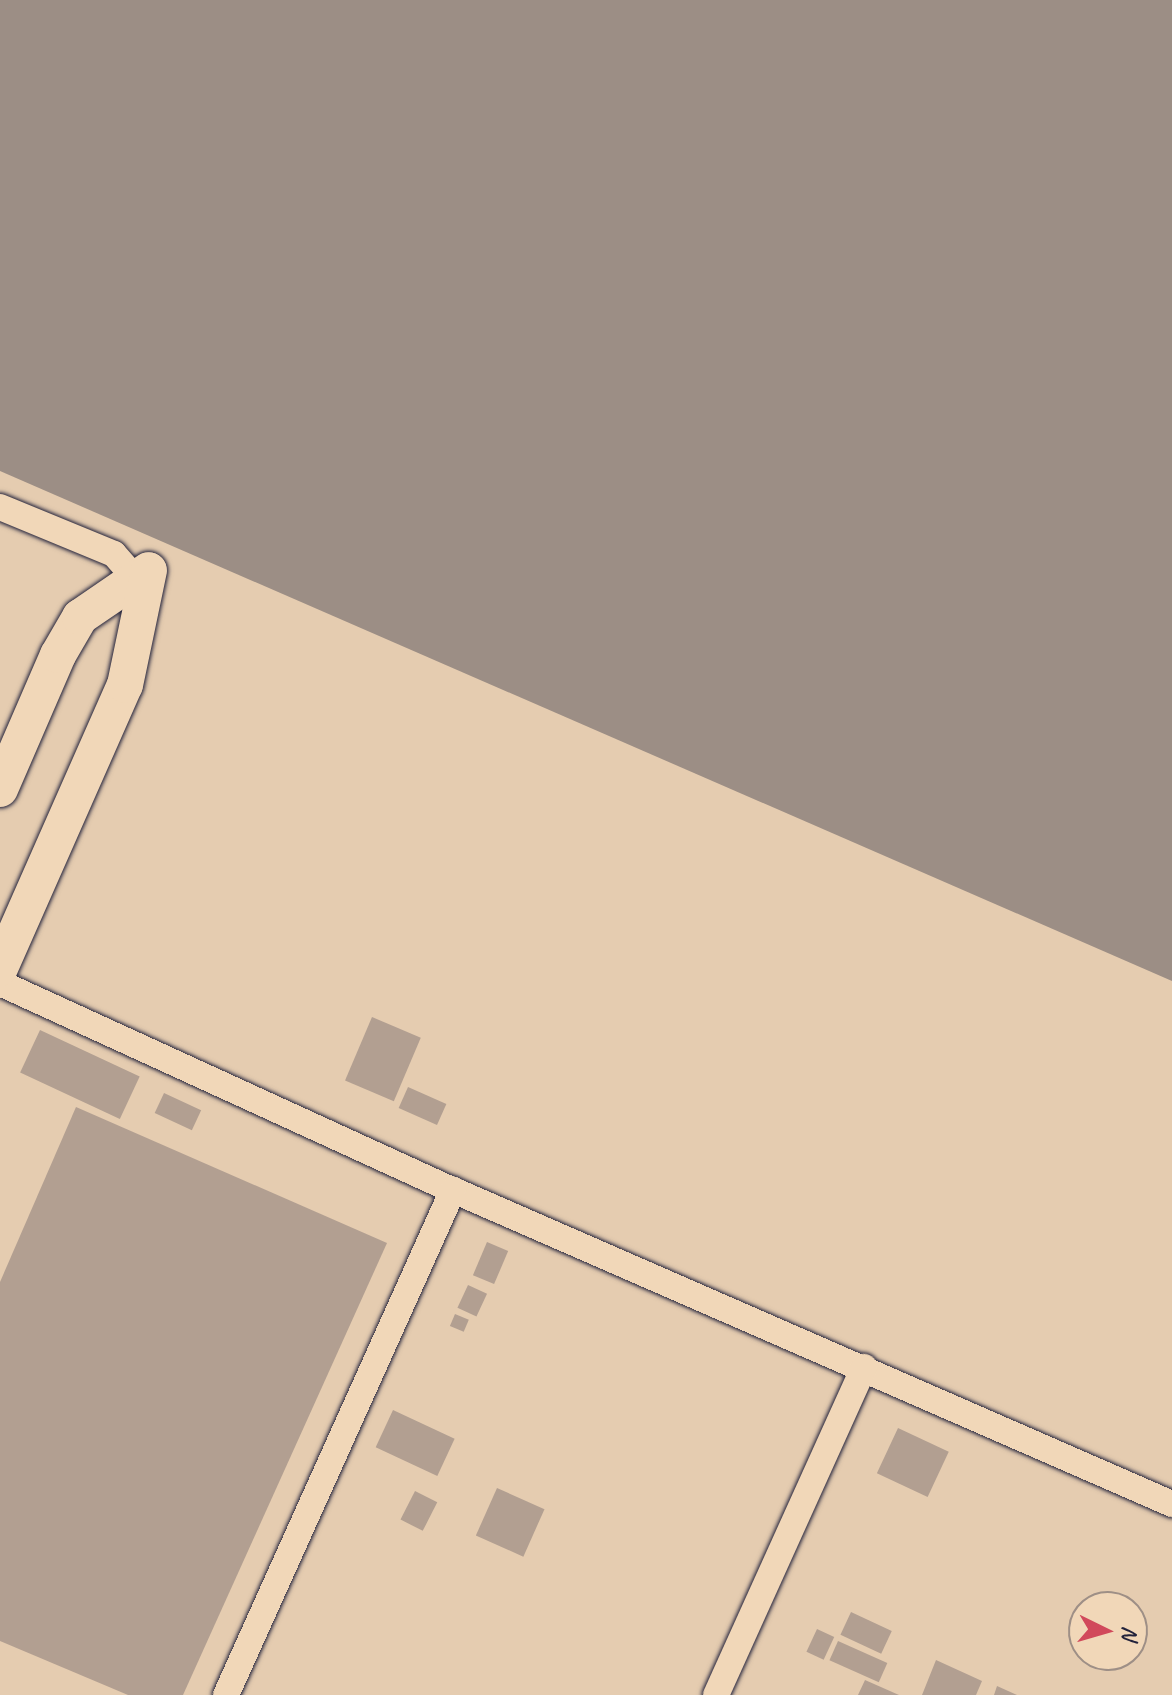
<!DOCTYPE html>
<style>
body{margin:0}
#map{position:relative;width:1172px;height:1695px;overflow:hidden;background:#e5ccb0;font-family:Caveat,sans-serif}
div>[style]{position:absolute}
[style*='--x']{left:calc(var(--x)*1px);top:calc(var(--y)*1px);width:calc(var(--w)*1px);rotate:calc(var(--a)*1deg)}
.water>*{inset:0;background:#9c8e85}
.building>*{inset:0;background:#b29f91;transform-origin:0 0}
.roads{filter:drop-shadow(0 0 2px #22223b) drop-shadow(0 0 2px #22223b)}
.street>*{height:26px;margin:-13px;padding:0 13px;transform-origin:13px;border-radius:13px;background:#f1d7b8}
.secondary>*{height:36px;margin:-18px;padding:0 18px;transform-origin:18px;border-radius:18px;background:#f1d7b8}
span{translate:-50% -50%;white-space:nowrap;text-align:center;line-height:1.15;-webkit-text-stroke:6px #f1d7b8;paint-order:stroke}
.north{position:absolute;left:1068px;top:1591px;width:80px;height:80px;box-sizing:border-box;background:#f1d7b8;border:2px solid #9e8f86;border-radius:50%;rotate:95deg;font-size:22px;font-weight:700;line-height:32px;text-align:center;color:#22223b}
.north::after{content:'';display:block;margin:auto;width:28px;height:36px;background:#d1495b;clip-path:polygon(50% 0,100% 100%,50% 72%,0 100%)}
</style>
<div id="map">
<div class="water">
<div style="clip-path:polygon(0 0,1172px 0,1172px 981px,0 471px)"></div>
</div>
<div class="building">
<div style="left:372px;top:1017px;width:53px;height:69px;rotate:23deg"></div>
<div style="left:40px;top:1030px;width:110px;height:47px;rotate:25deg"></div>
<div style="left:408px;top:1087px;width:42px;height:23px;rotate:24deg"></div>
<div style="left:164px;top:1093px;width:41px;height:22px;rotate:25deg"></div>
<div style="clip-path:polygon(76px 1107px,387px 1243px,183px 1695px,128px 1695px,0 1641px,0 1282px)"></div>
<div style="left:487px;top:1242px;width:23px;height:36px;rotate:23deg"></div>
<div style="left:468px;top:1285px;width:21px;height:25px;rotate:25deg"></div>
<div style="left:455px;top:1314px;width:15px;height:13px;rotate:23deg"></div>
<div style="left:393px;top:1410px;width:68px;height:41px;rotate:25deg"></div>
<div style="left:898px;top:1428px;width:56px;height:50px;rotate:25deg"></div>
<div style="left:497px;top:1488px;width:52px;height:52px;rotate:24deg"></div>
<div style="left:415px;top:1491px;width:25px;height:32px;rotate:27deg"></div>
<div style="left:851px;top:1612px;width:45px;height:25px;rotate:25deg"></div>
<div style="left:817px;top:1629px;width:19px;height:25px;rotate:25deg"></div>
<div style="left:838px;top:1641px;width:54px;height:21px;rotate:24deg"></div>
<div style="clip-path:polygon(936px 1660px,982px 1681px,976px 1695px,922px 1695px)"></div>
<div style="clip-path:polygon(865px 1680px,899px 1695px,858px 1695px)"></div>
<div style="clip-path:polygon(997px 1686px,1017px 1695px,994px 1695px)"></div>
</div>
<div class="roads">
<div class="street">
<div style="--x:0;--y:507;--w:123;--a:22.4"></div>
<div style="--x:114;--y:554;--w:30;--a:49"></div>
<div style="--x:134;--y:577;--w:17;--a:-25"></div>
<div style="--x:0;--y:983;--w:498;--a:24.6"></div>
<div style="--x:453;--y:1190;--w:785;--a:23.59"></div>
<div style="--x:226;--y:1695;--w:554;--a:-65.8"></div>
<div style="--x:716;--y:1695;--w:360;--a:-65.7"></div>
</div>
<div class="secondary">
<div style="--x:0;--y:789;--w:146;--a:-66.6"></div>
<div style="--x:58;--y:655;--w:44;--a:-59.9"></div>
<div style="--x:80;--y:617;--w:83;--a:-34.3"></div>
<div style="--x:0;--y:968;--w:309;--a:-66.2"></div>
<div style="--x:125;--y:685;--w:117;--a:-78.2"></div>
</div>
</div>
<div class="north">N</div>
</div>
